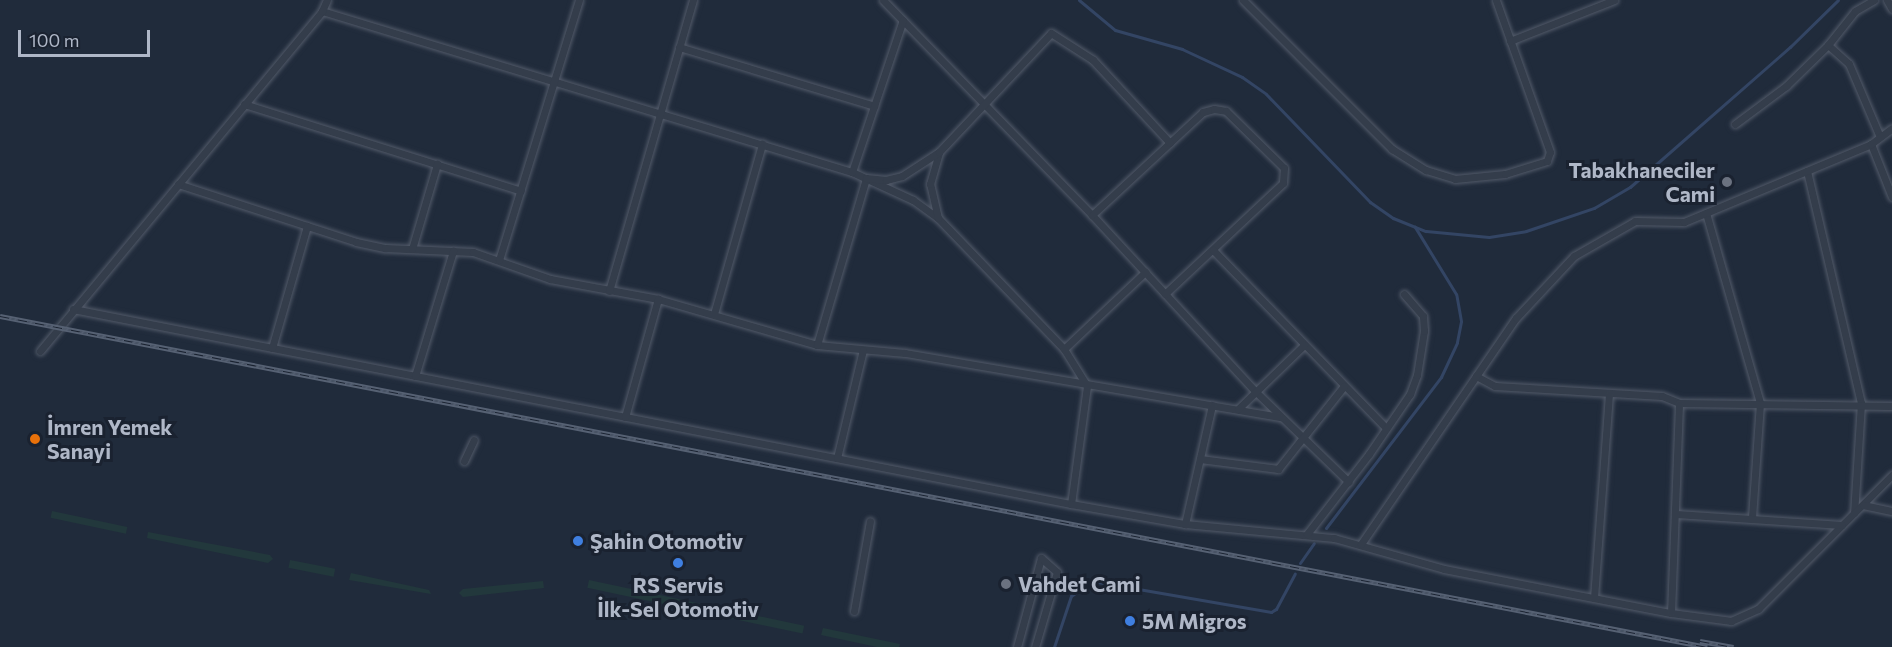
<!DOCTYPE html>
<meta charset="utf-8">
<style>
body{margin:0}
#map{position:relative;width:1892px;height:647px;overflow:hidden;background:#202b3b;font-family:Commissioner,sans-serif}
div>[style]{position:absolute}
[style*='--x']{left:calc(var(--x)*1px);top:calc(var(--y)*1px);width:calc(var(--w)*1px);rotate:calc(var(--a)*1deg)}
.green>*{inset:0;background:#22383c;transform-origin:0 0}
.stream>*{height:3px;margin:-1.5px;padding:0 1.5px;transform-origin:1.5px;border-radius:1.5px;background:#334564}
.roads{filter:drop-shadow(0 0 2px #525a69) drop-shadow(0 0 2px #525a69)}
.minor>*{height:7px;margin:-3.5px;padding:0 3.5px;transform-origin:3.5px;border-radius:3.5px;background:#343d4b}
.rail>*{height:5px;margin-top:-2.5px;transform-origin:0;background:repeating-linear-gradient(90deg,#1a2230 0 9px,#566173 0 18px);box-sizing:border-box;border-block:2px solid #566173}
.dots>*{width:16px;height:16px;translate:-50% -50%;box-sizing:border-box;border:3px solid #1a2230;border-radius:50%}
span{translate:-50% -50%;white-space:nowrap;text-align:center;line-height:1.15;-webkit-text-stroke:6px #1a2230;paint-order:stroke}
.poi-label{font-size:21px;color:#afb7c7;font-weight:700}
.right{translate:-100% -50%;text-align:right}
.left{translate:0 -50%;text-align:left}
.scale{position:absolute;left:18px;top:30px;width:132px;height:27px;box-sizing:border-box;border:3px solid #afb7c7;border-top:0;padding-left:8px;font-size:18px;line-height:21px;white-space:nowrap;color:#afb7c7;-webkit-text-stroke:4px #1a2230;paint-order:stroke}
</style>
<div id="map">
<div class="green">
<div style="left:52px;top:511px;width:77px;height:7px;rotate:12deg"></div>
<div style="clip-path:polygon(148px 532px,270px 555px,273px 559px,268px 563px,147px 538px)"></div>
<div style="left:290px;top:560px;width:46px;height:8px;rotate:11deg"></div>
<div style="clip-path:polygon(351px 573px,429px 590px,431px 594px,349px 580px)"></div>
<div style="left:589px;top:580px;width:220px;height:8px;rotate:12deg"></div>
<div style="clip-path:polygon(543px 581px,544px 588px,463px 597px,459px 593px,463px 589px)"></div>
<div style="clip-path:polygon(823px 628px,900px 644px,899px 647px,877px 647px,821px 635px)"></div>
</div>
<div class="stream">
<div style="--x:1079;--y:0;--w:47;--a:39.8"></div>
<div style="--x:1115;--y:30;--w:70;--a:15.8"></div>
<div style="--x:1182;--y:49;--w:66;--a:25"></div>
<div style="--x:1242;--y:77;--w:29;--a:35"></div>
<div style="--x:1266;--y:94;--w:150;--a:46.1"></div>
<div style="--x:1370;--y:202;--w:28;--a:35"></div>
<div style="--x:1393;--y:218;--w:35;--a:22"></div>
<div style="--x:1426;--y:231;--w:63;--a:5.4"></div>
<div style="--x:1489;--y:237;--w:37;--a:-9"></div>
<div style="--x:1526;--y:231;--w:72;--a:-18.7"></div>
<div style="--x:1594;--y:208;--w:42;--a:-30.3"></div>
<div style="--x:1630;--y:187;--w:213;--a:-41.2"></div>
<div style="--x:1790;--y:47;--w:67;--a:-44.4"></div>
<div style="--x:1326;--y:528;--w:190;--a:-52.7"></div>
<div style="--x:1441;--y:377;--w:38;--a:-65"></div>
<div style="--x:1457;--y:342;--w:21;--a:-79"></div>
<div style="--x:1461;--y:321;--w:27;--a:-100"></div>
<div style="--x:1456;--y:294;--w:79;--a:-121.5"></div>
<div style="--x:1300;--y:563;--w:24;--a:-55"></div>
<div style="--x:1054;--y:647;--w:54;--a:-71.6"></div>
<div style="--x:1071;--y:596;--w:26;--a:-36"></div>
<div style="--x:1092;--y:581;--w:182;--a:9.8"></div>
<div style="--x:1271;--y:612;--w:6;--a:-31"></div>
<div style="--x:1276;--y:609;--w:40;--a:-62"></div>
</div>
<div class="roads">
<div class="minor">
<div style="--x:883;--y:0;--w:300;--a:45.8"></div>
<div style="--x:1092;--y:215;--w:241;--a:47.2"></div>
<div style="--x:1256;--y:392;--w:129;--a:44.1"></div>
<div style="--x:1243;--y:0;--w:211;--a:45"></div>
<div style="--x:1392;--y:149;--w:40;--a:32"></div>
<div style="--x:1426;--y:170;--w:30;--a:17"></div>
<div style="--x:1455;--y:179;--w:50;--a:-5.7"></div>
<div style="--x:1505;--y:174;--w:44;--a:-17.2"></div>
<div style="--x:1547;--y:161;--w:9;--a:-72"></div>
<div style="--x:1550;--y:152;--w:161;--a:-109.6"></div>
<div style="--x:1887;--y:0;--w:10;--a:61"></div>
<div style="--x:322;--y:11;--w:554;--a:16.9"></div>
<div style="--x:852;--y:172;--w:67;--a:24.7"></div>
<div style="--x:913;--y:200;--w:31;--a:36"></div>
<div style="--x:938;--y:218;--w:182;--a:46.1"></div>
<div style="--x:1064;--y:349;--w:44;--a:58.1"></div>
<div style="--x:1087;--y:386;--w:119;--a:97.7"></div>
<div style="--x:1510;--y:41;--w:112;--a:-21.5"></div>
<div style="--x:1828;--y:45;--w:28;--a:42"></div>
<div style="--x:1849;--y:64;--w:79;--a:67"></div>
<div style="--x:679;--y:47;--w:204;--a:16.8"></div>
<div style="--x:244;--y:104;--w:290;--a:17.4"></div>
<div style="--x:1735;--y:124;--w:64;--a:-36.7"></div>
<div style="--x:1786;--y:86;--w:59;--a:-44.3"></div>
<div style="--x:1828;--y:45;--w:43;--a:-51.5"></div>
<div style="--x:1855;--y:11;--w:22;--a:-30"></div>
<div style="--x:1871;--y:144;--w:57;--a:68.4"></div>
<div style="--x:1807;--y:171;--w:238;--a:76.9"></div>
<div style="--x:1861;--y:403;--w:110;--a:93.6"></div>
<div style="--x:852;--y:172;--w:160;--a:-71.5"></div>
<div style="--x:178;--y:184;--w:187;--a:18"></div>
<div style="--x:356;--y:242;--w:30;--a:12"></div>
<div style="--x:385;--y:248;--w:88;--a:2.6"></div>
<div style="--x:473;--y:252;--w:82;--a:19.3"></div>
<div style="--x:550;--y:279;--w:110;--a:10.5"></div>
<div style="--x:658;--y:299;--w:166;--a:16.1"></div>
<div style="--x:817;--y:345;--w:88;--a:5.2"></div>
<div style="--x:905;--y:353;--w:381;--a:9.7"></div>
<div style="--x:1706;--y:213;--w:198;--a:74.1"></div>
<div style="--x:1760;--y:403;--w:115;--a:94"></div>
<div style="--x:1092;--y:215;--w:151;--a:-42.9"></div>
<div style="--x:1203;--y:112;--w:11;--a:-15"></div>
<div style="--x:1214;--y:109;--w:12;--a:9"></div>
<div style="--x:1226;--y:111;--w:81;--a:44.5"></div>
<div style="--x:1284;--y:168;--w:15;--a:94"></div>
<div style="--x:1283;--y:183;--w:162;--a:136.8"></div>
<div style="--x:938;--y:218;--w:35;--a:-103"></div>
<div style="--x:930;--y:184;--w:33;--a:-74"></div>
<div style="--x:412;--y:249;--w:89;--a:-73.6"></div>
<div style="--x:1213;--y:250;--w:247;--a:45.8"></div>
<div style="--x:499;--y:260;--w:272;--a:-72.9"></div>
<div style="--x:609;--y:291;--w:303;--a:-73.9"></div>
<div style="--x:73;--y:309;--w:1017;--a:11.06"></div>
<div style="--x:1071;--y:504;--w:116;--a:10"></div>
<div style="--x:1185;--y:524;--w:150;--a:5.4"></div>
<div style="--x:1334;--y:538;--w:114;--a:15.7"></div>
<div style="--x:1444;--y:569;--w:231;--a:11"></div>
<div style="--x:1671;--y:613;--w:61;--a:7.6"></div>
<div style="--x:1731;--y:621;--w:30;--a:-24"></div>
<div style="--x:1758;--y:609;--w:190;--a:-45"></div>
<div style="--x:714;--y:314;--w:177;--a:-74.2"></div>
<div style="--x:817;--y:345;--w:174;--a:-73.6"></div>
<div style="--x:866;--y:178;--w:20;--a:6"></div>
<div style="--x:886;--y:180;--w:16;--a:-14"></div>
<div style="--x:902;--y:176;--w:44;--a:-33"></div>
<div style="--x:939;--y:152;--w:163;--a:-46.7"></div>
<div style="--x:1051;--y:33;--w:50;--a:32.7"></div>
<div style="--x:1093;--y:60;--w:113;--a:47.1"></div>
<div style="--x:272;--y:348;--w:127;--a:-74"></div>
<div style="--x:1064;--y:349;--w:112;--a:-43.5"></div>
<div style="--x:40;--y:351;--w:442;--a:-50.3"></div>
<div style="--x:322;--y:11;--w:12;--a:-66"></div>
<div style="--x:415;--y:376;--w:131;--a:-73.1"></div>
<div style="--x:1476;--y:376;--w:21;--a:28"></div>
<div style="--x:1495;--y:386;--w:167;--a:3.4"></div>
<div style="--x:1662;--y:396;--w:18;--a:22"></div>
<div style="--x:1679;--y:403;--w:213;--a:0.8"></div>
<div style="--x:1238;--y:409;--w:92;--a:-44.1"></div>
<div style="--x:625;--y:417;--w:123;--a:-74.4"></div>
<div style="--x:837;--y:458;--w:111;--a:-76.5"></div>
<div style="--x:1200;--y:459;--w:79;--a:7.3"></div>
<div style="--x:1278;--y:469;--w:106;--a:-51.5"></div>
<div style="--x:464;--y:461;--w:23;--a:-65"></div>
<div style="--x:1863;--y:505;--w:30;--a:12"></div>
<div style="--x:1676;--y:514;--w:166;--a:3.8"></div>
<div style="--x:1185;--y:524;--w:122;--a:-77.2"></div>
<div style="--x:1307;--y:534;--w:101;--a:-52.2"></div>
<div style="--x:1369;--y:454;--w:73;--a:-55.7"></div>
<div style="--x:1410;--y:394;--w:20;--a:-70"></div>
<div style="--x:1417;--y:375;--w:45;--a:-81"></div>
<div style="--x:1424;--y:331;--w:15;--a:-94"></div>
<div style="--x:1423;--y:316;--w:29;--a:-131"></div>
<div style="--x:1361;--y:544;--w:274;--a:-55.6"></div>
<div style="--x:1516;--y:318;--w:85;--a:-46.9"></div>
<div style="--x:1574;--y:256;--w:70;--a:-29.8"></div>
<div style="--x:1635;--y:221;--w:49;--a:1.2"></div>
<div style="--x:1684;--y:222;--w:203;--a:-22.6"></div>
<div style="--x:1871;--y:144;--w:26;--a:-37"></div>
<div style="--x:1594;--y:598;--w:205;--a:-85.8"></div>
<div style="--x:854;--y:611;--w:91;--a:-79.9"></div>
<div style="--x:1671;--y:613;--w:210;--a:-87.8"></div>
<div style="--x:1017;--y:647;--w:92;--a:-74.9"></div>
<div style="--x:1041;--y:558;--w:21;--a:41"></div>
<div style="--x:1057;--y:572;--w:78;--a:106.3"></div>
</div>
</div>
<div class="rail">
<div style="--x:0;--y:316;--w:1739;--a:10.97"></div>
<div style="--x:1700;--y:641;--w:34;--a:10"></div>
</div>
<div class="dots">
<div style="left:1727px;top:182px;background:#6b7280"></div>
<div style="left:35px;top:439px;background:#e8710a"></div>
<div style="left:578px;top:541px;background:#3f7fe0"></div>
<div style="left:678px;top:563px;background:#3f7fe0"></div>
<div style="left:1006px;top:584px;background:#6b7280"></div>
<div style="left:1130px;top:621px;background:#3f7fe0"></div>
</div>
<div class="poi-label">
<span class="right" style="left:1715px;top:182px">Tabakhaneciler<br>Cami</span>
<span class="left" style="left:47px;top:439px">İmren Yemek<br>Sanayi</span>
<span class="left" style="left:590px;top:541px">Şahin Otomotiv</span>
<span class="left" style="left:1018px;top:584px">Vahdet Cami</span>
<span style="left:678px;top:597px">RS Servis<br>İlk-Sel Otomotiv</span>
<span class="left" style="left:1142px;top:621px">5M Migros</span>
</div>
<div class="scale">100 m</div>
</div>
